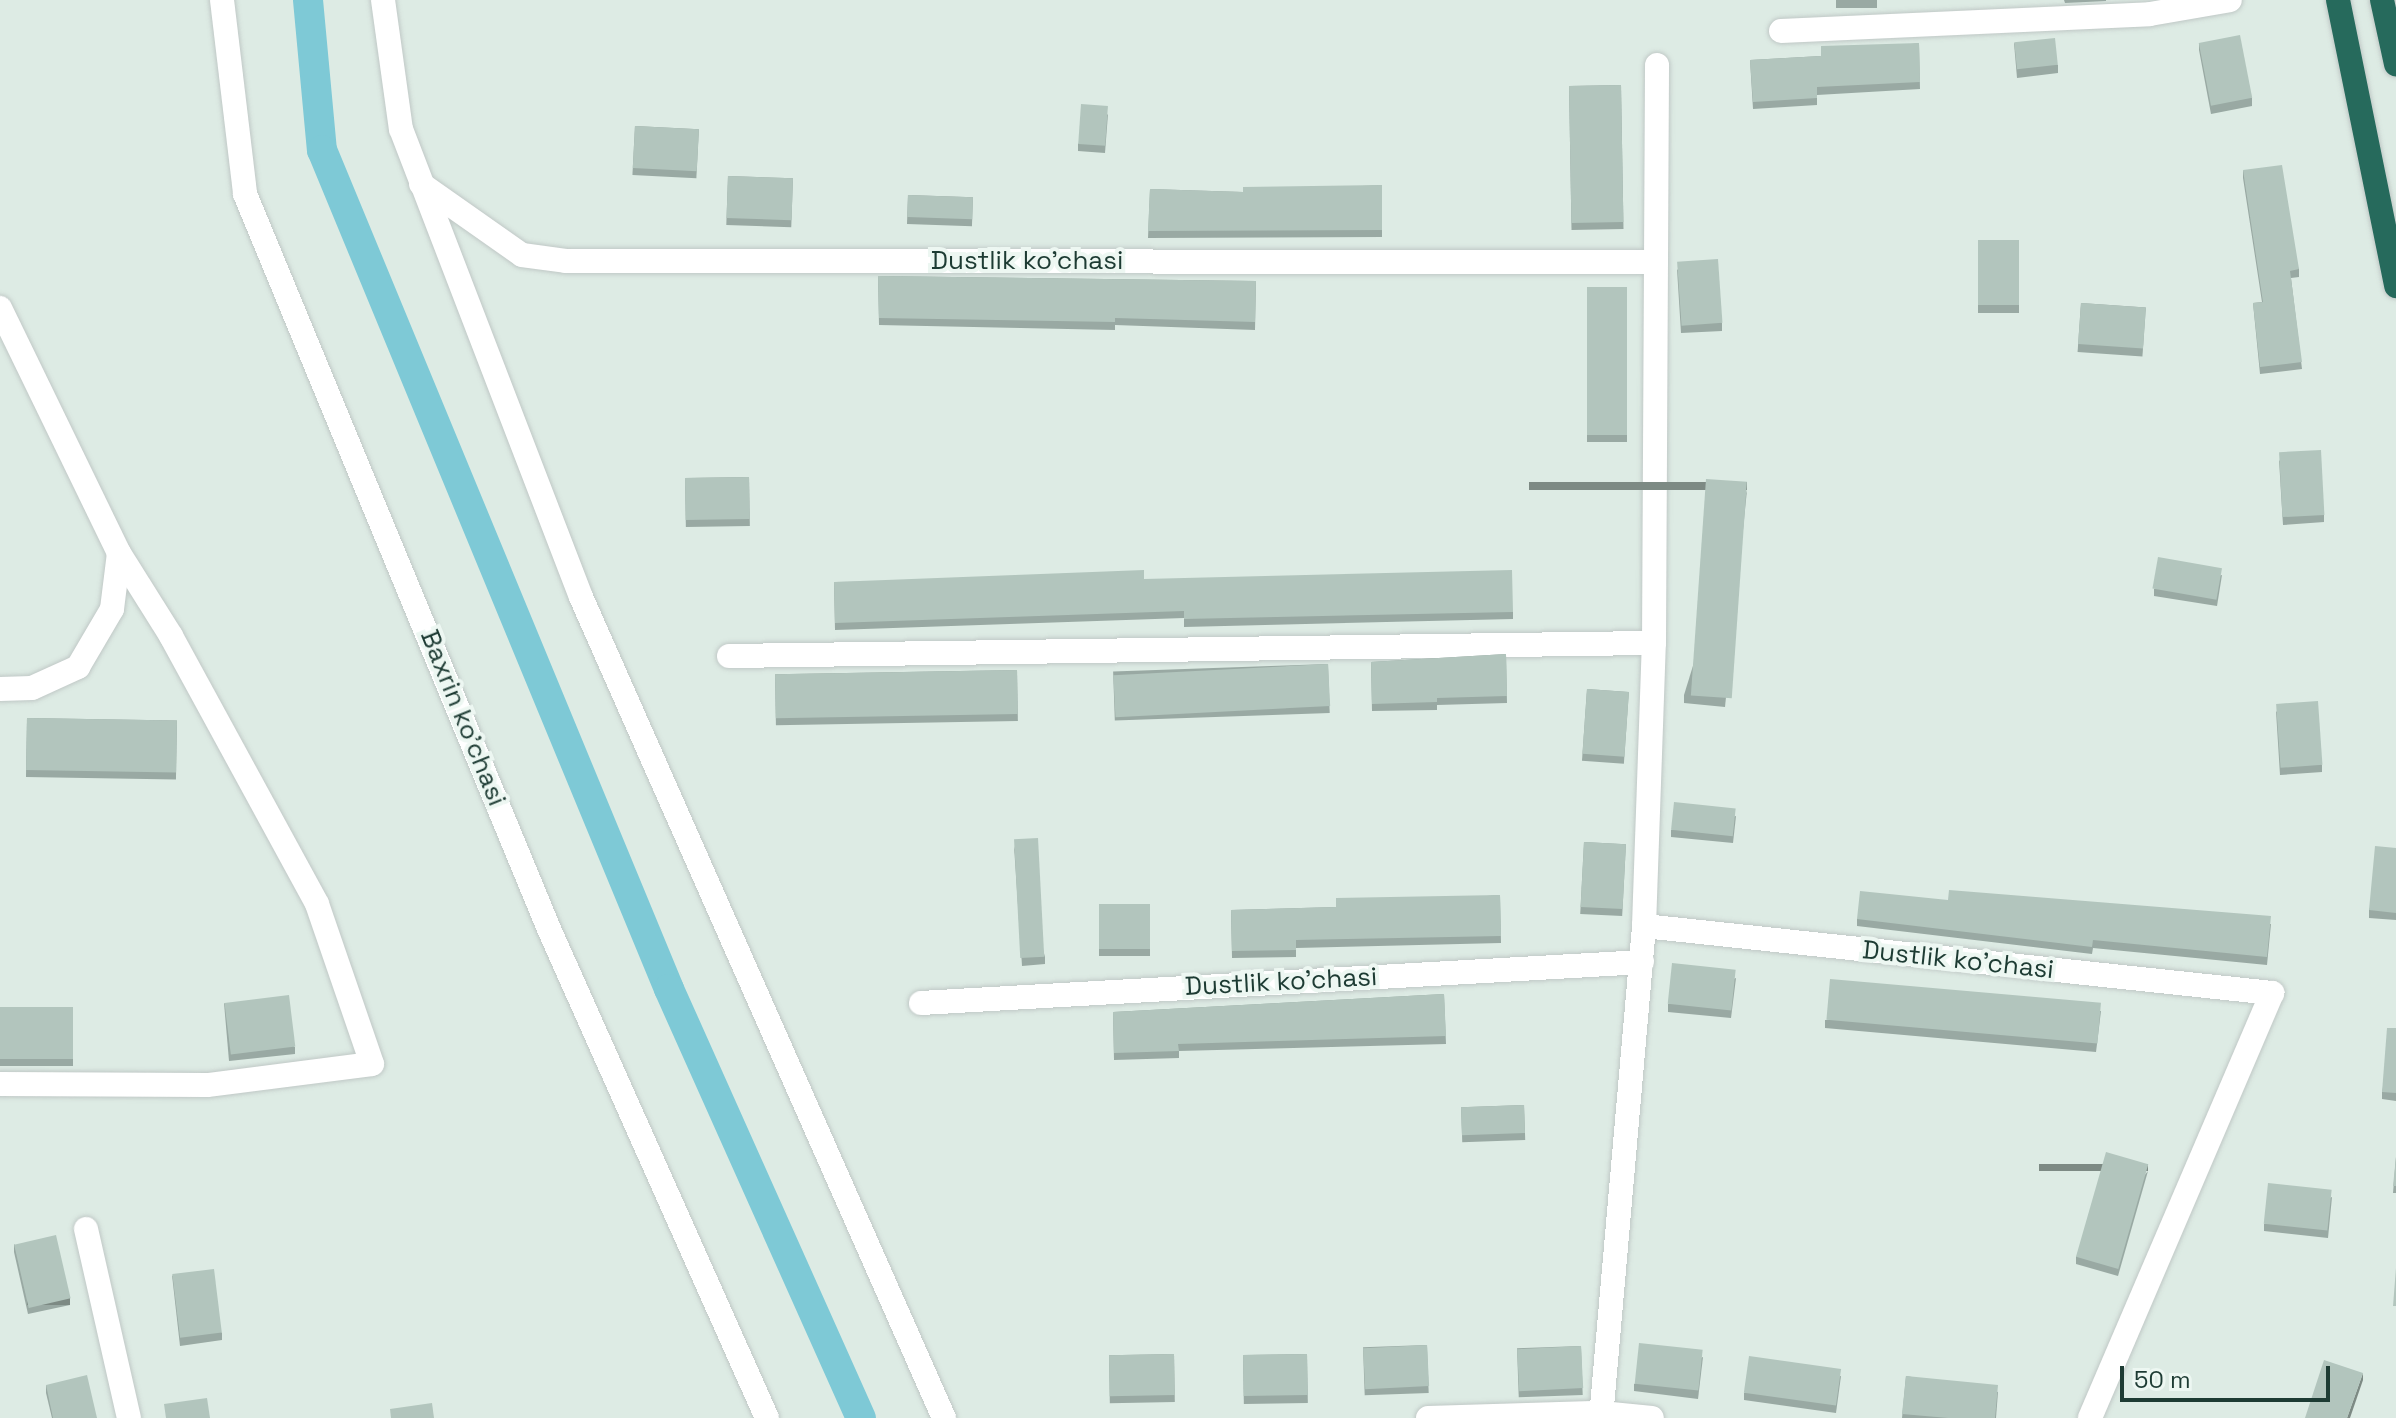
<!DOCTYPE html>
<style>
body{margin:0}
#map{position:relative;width:2396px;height:1418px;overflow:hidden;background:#ddebe4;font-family:"Space Grotesk",sans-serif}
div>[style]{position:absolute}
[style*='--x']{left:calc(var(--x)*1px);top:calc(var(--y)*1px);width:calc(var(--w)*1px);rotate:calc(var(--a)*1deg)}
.canal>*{height:30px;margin:-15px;padding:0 15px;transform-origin:15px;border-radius:15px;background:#7ec9d6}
.roads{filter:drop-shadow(0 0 2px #c0c8c6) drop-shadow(0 0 2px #c0c8c6)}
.street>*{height:24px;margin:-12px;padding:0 12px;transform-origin:12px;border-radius:12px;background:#fff}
.highway>*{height:24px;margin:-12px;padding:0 12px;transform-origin:12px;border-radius:12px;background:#266a5c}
.wall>*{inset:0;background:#99a9a3;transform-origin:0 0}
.shaded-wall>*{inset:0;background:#7d8a84;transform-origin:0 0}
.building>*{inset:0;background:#b2c5bd;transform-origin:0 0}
span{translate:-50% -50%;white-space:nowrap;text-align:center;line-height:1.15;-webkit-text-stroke:8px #edf7f2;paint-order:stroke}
.street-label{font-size:26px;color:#1d3b33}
.scale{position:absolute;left:2120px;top:1366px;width:210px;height:36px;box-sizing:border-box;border:4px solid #1d3b33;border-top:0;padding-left:10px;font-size:24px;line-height:28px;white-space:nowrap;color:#1d3b33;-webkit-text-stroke:6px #edf7f2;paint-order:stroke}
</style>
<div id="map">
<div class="canal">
<div style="--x:308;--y:0;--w:151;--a:84.7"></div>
<div style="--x:322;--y:150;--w:908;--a:67.53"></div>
<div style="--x:669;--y:989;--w:470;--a:65.9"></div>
</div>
<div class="roads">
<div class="street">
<div style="--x:222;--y:0;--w:195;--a:83.2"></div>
<div style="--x:245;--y:194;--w:795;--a:67.53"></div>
<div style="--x:549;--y:929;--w:535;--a:65.97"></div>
<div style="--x:383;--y:0;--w:130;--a:82.1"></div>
<div style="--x:401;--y:129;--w:501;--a:68.96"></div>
<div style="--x:581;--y:597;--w:898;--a:66.15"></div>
<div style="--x:1781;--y:31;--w:369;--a:-2.6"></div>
<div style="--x:2150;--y:14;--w:81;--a:-9.9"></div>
<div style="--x:421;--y:184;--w:123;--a:35.1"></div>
<div style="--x:522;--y:255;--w:44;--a:7.8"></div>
<div style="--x:566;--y:261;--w:1090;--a:0.05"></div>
<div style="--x:0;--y:308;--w:272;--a:64.1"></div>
<div style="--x:119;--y:553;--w:98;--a:57.9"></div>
<div style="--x:171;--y:636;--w:305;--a:61.4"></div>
<div style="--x:317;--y:904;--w:169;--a:71"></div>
<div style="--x:372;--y:1064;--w:166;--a:172.7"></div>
<div style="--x:207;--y:1085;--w:207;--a:-179.7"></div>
<div style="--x:729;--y:656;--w:925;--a:-0.81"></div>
<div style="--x:0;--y:689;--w:32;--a:-2"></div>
<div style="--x:32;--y:688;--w:51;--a:-24.5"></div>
<div style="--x:78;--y:667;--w:67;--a:-59.6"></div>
<div style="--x:112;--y:609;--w:56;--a:-82.9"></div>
<div style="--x:1644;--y:926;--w:632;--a:6.09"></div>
<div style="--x:2272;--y:993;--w:462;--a:113.2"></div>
<div style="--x:921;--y:1003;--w:722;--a:-3.25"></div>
<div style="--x:86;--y:1229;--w:194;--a:77.2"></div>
<div style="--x:1428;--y:1418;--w:173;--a:-1.7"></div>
<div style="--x:1601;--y:1413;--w:51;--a:5.6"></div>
<div style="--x:1601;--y:1418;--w:494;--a:-85"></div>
<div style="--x:1644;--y:926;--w:283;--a:-88"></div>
<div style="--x:1654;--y:643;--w:578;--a:-89.7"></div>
</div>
<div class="highway">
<div style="--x:2338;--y:0;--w:292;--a:78.5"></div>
<div style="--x:2382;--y:0;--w:66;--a:77.7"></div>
</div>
</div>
<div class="wall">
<div style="left:1836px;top:0;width:41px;height:8px"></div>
<div style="clip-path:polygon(2064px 0,2106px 0,2106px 1px,2065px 3px)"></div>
<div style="clip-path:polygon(1919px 43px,1920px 89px,1817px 95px,1817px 105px,1753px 109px,1750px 60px,1821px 56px)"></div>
<div style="clip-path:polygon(2014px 43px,2058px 65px,2058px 73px,2017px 78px)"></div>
<div style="clip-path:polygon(2199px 43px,2252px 98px,2252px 106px,2211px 114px,2199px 50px)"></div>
<div style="left:1621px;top:85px;width:144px;height:52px;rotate:89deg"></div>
<div style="clip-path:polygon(1108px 114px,1105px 153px,1078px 151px,1078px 144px)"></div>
<div style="left:635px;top:126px;width:64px;height:49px;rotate:3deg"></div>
<div style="clip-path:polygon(2243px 170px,2299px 269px,2299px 277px,2291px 278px,2302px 369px,2260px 374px,2253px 303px,2262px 302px,2243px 178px)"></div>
<div style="left:728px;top:176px;width:65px;height:49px;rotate:2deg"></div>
<div style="clip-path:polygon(1382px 185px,1382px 237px,1148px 238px,1150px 189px,1243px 192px)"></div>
<div style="left:908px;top:195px;width:65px;height:29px;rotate:2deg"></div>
<div style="left:1978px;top:240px;width:41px;height:73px"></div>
<div style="clip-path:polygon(1677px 269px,1722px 323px,1722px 331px,1681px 333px)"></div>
<div style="clip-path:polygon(878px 276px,1256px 281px,1255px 330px,1115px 325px,1115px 330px,879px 325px)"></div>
<div style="left:1587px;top:287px;width:40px;height:155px"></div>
<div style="left:2081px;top:303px;width:65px;height:49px;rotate:4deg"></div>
<div style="clip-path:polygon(2279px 460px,2324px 515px,2324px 522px,2283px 525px)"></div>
<div style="left:749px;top:477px;width:49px;height:64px;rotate:89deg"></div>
<div style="clip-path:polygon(1747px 490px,1725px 707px,1684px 703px,1684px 695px)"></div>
<div style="clip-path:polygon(2222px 575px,2217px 606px,2154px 596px,2154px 589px)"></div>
<div style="clip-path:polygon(1144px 579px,1513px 612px,1513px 619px,1184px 627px,1184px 618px,835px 630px,834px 582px)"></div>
<div style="clip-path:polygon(1506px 654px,1507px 703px,1437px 705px,1437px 710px,1372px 711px,1371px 662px)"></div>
<div style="left:1328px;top:664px;width:49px;height:215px;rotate:88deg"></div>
<div style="left:1017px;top:670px;width:51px;height:242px;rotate:89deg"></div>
<div style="left:1587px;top:689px;width:42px;height:72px;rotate:4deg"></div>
<div style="clip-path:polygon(2276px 711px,2322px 765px,2322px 772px,2280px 775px)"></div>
<div style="left:27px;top:718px;width:150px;height:59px;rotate:1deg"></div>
<div style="clip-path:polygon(1736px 816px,1733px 843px,1671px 837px,1671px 830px)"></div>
<div style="left:1584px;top:842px;width:42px;height:72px;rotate:3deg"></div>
<div style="clip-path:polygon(1014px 846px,1045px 957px,1045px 964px,1022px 966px)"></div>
<div style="clip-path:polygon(2396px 848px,2396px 920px,2369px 918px,2369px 910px)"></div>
<div style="clip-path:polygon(1500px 895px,1501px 943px,1296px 948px,1296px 957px,1232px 958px,1231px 910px,1336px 907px)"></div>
<div style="clip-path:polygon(1948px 900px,2271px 924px,2267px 965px,2093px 948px,2092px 954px,1857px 926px,1857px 919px)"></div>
<div style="left:1099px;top:904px;width:51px;height:52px"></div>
<div style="clip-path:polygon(1736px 978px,1731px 1018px,1668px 1012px,1668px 1004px)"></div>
<div style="clip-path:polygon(1444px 994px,1446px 1044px,1179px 1051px,1179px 1058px,1114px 1060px,1113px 1012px)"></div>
<div style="clip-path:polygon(224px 1003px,295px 1047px,295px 1054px,229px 1061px)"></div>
<div style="left:73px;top:1007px;width:59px;height:73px;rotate:90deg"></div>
<div style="clip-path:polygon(2101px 1011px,2096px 1052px,1825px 1028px,1825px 1020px)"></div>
<div style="clip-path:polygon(2396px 1028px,2396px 1101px,2382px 1099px,2382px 1092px)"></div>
<div style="left:1524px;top:1105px;width:35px;height:63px;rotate:88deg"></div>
<div style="clip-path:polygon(2396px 1157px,2396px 1193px,2393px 1193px)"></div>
<div style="clip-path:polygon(2148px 1171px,2118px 1276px,2076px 1264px,2076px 1257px)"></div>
<div style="clip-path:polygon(2332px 1197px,2328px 1238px,2264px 1231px,2264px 1224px)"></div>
<div style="clip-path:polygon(14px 1244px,70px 1305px,28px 1314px,14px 1252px)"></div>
<div style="clip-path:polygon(172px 1275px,222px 1333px,222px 1340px,180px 1346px)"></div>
<div style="left:1427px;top:1345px;width:48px;height:64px;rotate:88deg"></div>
<div style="left:1581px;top:1346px;width:49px;height:64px;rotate:88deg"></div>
<div style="left:1174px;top:1354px;width:48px;height:65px;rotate:89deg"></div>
<div style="left:1307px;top:1354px;width:49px;height:64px;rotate:89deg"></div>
<div style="clip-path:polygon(1703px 1357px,1698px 1399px,1634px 1391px,1634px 1384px)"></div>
<div style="clip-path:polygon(1841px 1376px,1836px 1413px,1744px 1400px,1744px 1393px)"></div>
<div style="clip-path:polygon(1906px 1376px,1998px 1392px,1996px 1418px,1902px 1418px)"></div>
<div style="clip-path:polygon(46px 1385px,97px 1418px,52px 1418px,46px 1393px)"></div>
</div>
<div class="shaded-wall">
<div style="left:1747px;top:482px;width:8px;height:218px;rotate:90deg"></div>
<div style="left:2148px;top:1164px;width:7px;height:109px;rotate:90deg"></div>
<div style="left:70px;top:1298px;width:7px;height:43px;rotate:90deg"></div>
<div style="clip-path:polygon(2363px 1373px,2363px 1380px,2350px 1418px,2347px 1418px)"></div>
</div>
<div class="building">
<div style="left:2240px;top:35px;width:64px;height:42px;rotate:79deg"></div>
<div style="left:2055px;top:38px;width:27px;height:41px;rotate:84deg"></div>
<div style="clip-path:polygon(1919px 43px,1920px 82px,1817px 87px,1817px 98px,1753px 102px,1750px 60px,1821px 56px,1821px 46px)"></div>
<div style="left:1621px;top:85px;width:137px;height:52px;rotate:89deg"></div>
<div style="left:1081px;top:104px;width:27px;height:40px;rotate:4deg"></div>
<div style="left:635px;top:126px;width:64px;height:42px;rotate:3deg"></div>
<div style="clip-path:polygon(2282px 165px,2299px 269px,2290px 271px,2302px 362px,2260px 367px,2253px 303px,2263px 302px,2243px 170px)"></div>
<div style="left:728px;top:176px;width:65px;height:42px;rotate:2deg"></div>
<div style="clip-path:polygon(1382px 185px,1382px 230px,1148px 231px,1150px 189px,1243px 192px,1243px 187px)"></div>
<div style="left:908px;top:195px;width:65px;height:22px;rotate:2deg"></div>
<div style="left:1978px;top:240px;width:41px;height:65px"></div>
<div style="left:1718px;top:259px;width:64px;height:41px;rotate:86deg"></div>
<div style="clip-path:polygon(878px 276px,1256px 281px,1255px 322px,1115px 318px,1115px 322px,879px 318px)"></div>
<div style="left:1587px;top:287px;width:40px;height:148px"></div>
<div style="left:2081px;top:303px;width:65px;height:41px;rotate:4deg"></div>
<div style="left:2321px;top:450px;width:65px;height:42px;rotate:87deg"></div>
<div style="left:749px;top:477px;width:42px;height:64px;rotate:89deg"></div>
<div style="left:1706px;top:479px;width:41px;height:217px;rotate:4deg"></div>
<div style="left:2158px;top:557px;width:65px;height:32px;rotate:10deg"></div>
<div style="clip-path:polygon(1144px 570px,1144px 579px,1512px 570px,1513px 612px,1184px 619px,1184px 611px,835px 623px,834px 582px)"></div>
<div style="clip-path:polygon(1506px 654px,1507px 696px,1437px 698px,1437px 702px,1372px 704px,1371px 662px)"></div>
<div style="left:1328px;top:664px;width:42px;height:215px;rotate:87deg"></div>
<div style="left:1017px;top:670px;width:44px;height:242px;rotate:89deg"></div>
<div style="left:1587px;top:689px;width:42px;height:65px;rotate:4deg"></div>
<div style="left:2318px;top:701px;width:64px;height:42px;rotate:86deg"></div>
<div style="left:27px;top:718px;width:150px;height:52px;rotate:1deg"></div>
<div style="left:1674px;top:802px;width:62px;height:28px;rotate:6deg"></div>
<div style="left:1038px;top:838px;width:119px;height:24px;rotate:87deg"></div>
<div style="left:1584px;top:842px;width:42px;height:65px;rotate:3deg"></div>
<div style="clip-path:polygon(2375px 846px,2396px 848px,2396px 913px,2369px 910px)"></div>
<div style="clip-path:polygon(1949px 890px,2271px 916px,2267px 957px,2093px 940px,2092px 947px,1857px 919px,1860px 891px,1948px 900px)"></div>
<div style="clip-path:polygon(1500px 895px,1501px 936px,1296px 940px,1296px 950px,1232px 951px,1231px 910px,1336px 907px,1336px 898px)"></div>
<div style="left:1099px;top:904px;width:51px;height:45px"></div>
<div style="left:1672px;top:963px;width:64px;height:41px;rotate:6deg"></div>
<div style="left:1830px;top:979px;width:272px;height:41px;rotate:5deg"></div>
<div style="clip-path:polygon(1444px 994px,1446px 1036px,1178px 1044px,1179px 1051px,1114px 1053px,1113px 1012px)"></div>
<div style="left:289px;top:995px;width:52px;height:65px;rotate:83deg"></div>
<div style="left:73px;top:1007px;width:52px;height:73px;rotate:90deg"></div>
<div style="clip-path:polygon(2387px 1028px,2396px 1028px,2396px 1093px,2382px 1092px)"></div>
<div style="left:1524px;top:1105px;width:28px;height:63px;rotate:88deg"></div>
<div style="left:2106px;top:1152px;width:44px;height:109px;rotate:16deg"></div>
<div style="clip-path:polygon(2396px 1157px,2396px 1186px,2393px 1186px)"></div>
<div style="left:2268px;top:1183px;width:64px;height:41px;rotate:6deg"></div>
<div style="left:56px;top:1235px;width:65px;height:43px;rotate:77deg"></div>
<div style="clip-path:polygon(2396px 1268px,2396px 1306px,2393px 1306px)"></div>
<div style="left:214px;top:1269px;width:64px;height:42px;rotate:83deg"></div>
<div style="left:1639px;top:1343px;width:64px;height:41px;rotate:6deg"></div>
<div style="left:1427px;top:1345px;width:41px;height:64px;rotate:87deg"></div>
<div style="left:1581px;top:1346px;width:42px;height:64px;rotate:87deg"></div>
<div style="left:1174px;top:1354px;width:41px;height:65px;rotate:89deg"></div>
<div style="left:1307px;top:1354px;width:41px;height:64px;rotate:89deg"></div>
<div style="left:1749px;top:1356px;width:93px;height:37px;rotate:8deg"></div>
<div style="clip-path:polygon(2324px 1360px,2363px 1373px,2347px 1418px,2305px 1418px)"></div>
<div style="clip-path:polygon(87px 1375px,97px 1418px,53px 1418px,46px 1385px)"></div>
<div style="clip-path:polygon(1906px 1376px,1998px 1385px,1995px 1418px,1948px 1418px,1902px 1414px)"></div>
<div style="clip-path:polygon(207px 1398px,210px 1418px,166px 1418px,164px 1404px)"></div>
<div style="clip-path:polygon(432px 1403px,434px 1418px,391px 1418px,390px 1409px)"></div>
</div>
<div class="street-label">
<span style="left:1027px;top:261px">Dustlik ko'chasi</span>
<span style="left:463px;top:718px;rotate:68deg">Baxrin ko'chasi</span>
<span style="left:1958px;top:960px;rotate:6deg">Dustlik ko'chasi</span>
<span style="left:1281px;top:982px;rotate:-3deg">Dustlik ko'chasi</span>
</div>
<div class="scale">50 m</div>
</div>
